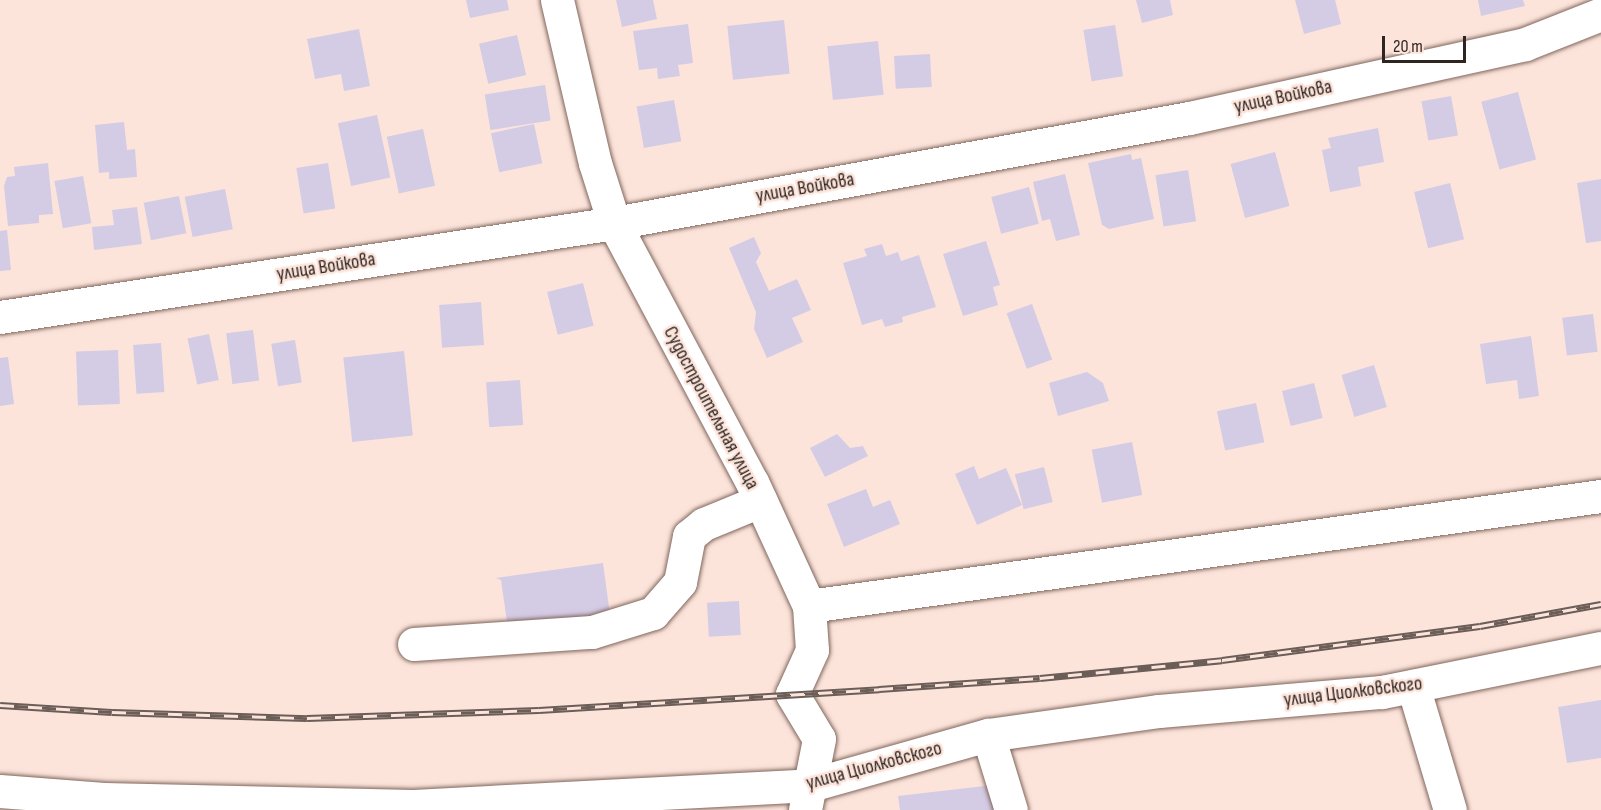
<!DOCTYPE html>
<meta charset="utf-8">
<style>
body{margin:0}
#map{position:relative;width:1601px;height:810px;overflow:hidden;background:#fce4db;font-family:"Sofia Sans Condensed",sans-serif}
div>[style]{position:absolute}
[style*='--x']{left:calc(var(--x)*1px);top:calc(var(--y)*1px);width:calc(var(--w)*1px);rotate:calc(var(--a)*1deg)}
.building>*{inset:0;background:#d4cbe5;transform-origin:0 0}
.roads{filter:drop-shadow(0 0 2px #80665d) drop-shadow(0 0 2px #80665d)}
.minor>*{height:33px;margin:-16.5px;padding:0 16.5px;transform-origin:16.5px;border-radius:16.5px;background:#fff}
.rail>*{height:7px;margin-top:-3.5px;transform-origin:0;background:repeating-linear-gradient(90deg,#fce4db 0 14px,#6b5d57 0 28px);box-sizing:border-box;border-block:2px solid #6b5d57}
span{translate:-50% -50%;white-space:nowrap;text-align:center;line-height:1.15;-webkit-text-stroke:5px #fce4db;paint-order:stroke}
.street-label{font-size:20px;color:#2e2420}
.scale{position:absolute;left:1382px;top:36px;width:84px;height:27px;box-sizing:border-box;border:3px solid #2e2420;border-top:0;padding-left:8px;font-size:18px;line-height:21px;white-space:nowrap;color:#2e2420;-webkit-text-stroke:4px #fce4db;paint-order:stroke}
</style>
<div id="map">
<div class="building">
<div style="clip-path:polygon(466px 0,507px 0,509px 10px,470px 18px)"></div>
<div style="clip-path:polygon(616px 0,653px 0,657px 19px,622px 27px)"></div>
<div style="clip-path:polygon(1136px 0,1170px 0,1173px 15px,1142px 23px)"></div>
<div style="clip-path:polygon(1295px 0,1335px 0,1341px 24px,1304px 34px)"></div>
<div style="clip-path:polygon(1478px 0,1523px 0,1525px 6px,1481px 16px)"></div>
<div style="left:784px;top:20px;width:54px;height:57px;rotate:84deg"></div>
<div style="clip-path:polygon(688px 24px,693px 63px,678px 65px,680px 76px,658px 79px,657px 68px,639px 70px,633px 31px)"></div>
<div style="left:1115px;top:25px;width:52px;height:32px;rotate:81deg"></div>
<div style="clip-path:polygon(359px 29px,370px 86px,344px 91px,341px 74px,315px 79px,307px 39px)"></div>
<div style="left:517px;top:35px;width:41px;height:39px;rotate:77deg"></div>
<div style="left:878px;top:41px;width:54px;height:51px;rotate:84deg"></div>
<div style="left:930px;top:54px;width:33px;height:36px;rotate:87deg"></div>
<div style="left:545px;top:85px;width:36px;height:61px;rotate:81deg"></div>
<div style="left:1518px;top:92px;width:70px;height:38px;rotate:75deg"></div>
<div style="left:1451px;top:96px;width:40px;height:30px;rotate:80deg"></div>
<div style="left:674px;top:100px;width:42px;height:38px;rotate:80deg"></div>
<div style="left:377px;top:115px;width:64px;height:40px;rotate:78deg"></div>
<div style="clip-path:polygon(124px 122px,127px 150px,135px 149px,137px 177px,109px 179px,109px 172px,99px 173px,95px 125px)"></div>
<div style="left:534px;top:124px;width:40px;height:44px;rotate:78deg"></div>
<div style="clip-path:polygon(1378px 128px,1384px 162px,1358px 167px,1361px 186px,1330px 192px,1322px 150px,1331px 148px,1328px 138px)"></div>
<div style="left:423px;top:129px;width:58px;height:37px;rotate:78deg"></div>
<div style="left:1275px;top:152px;width:56px;height:46px;rotate:75deg"></div>
<div style="clip-path:polygon(1131px 154px,1132px 160px,1141px 158px,1154px 219px,1109px 229px,1102px 225px,1088px 163px)"></div>
<div style="clip-path:polygon(48px 163px,53px 214px,39px 215px,39px 223px,8px 226px,4px 186px,7px 177px,15px 176px,14px 167px)"></div>
<div style="left:328px;top:163px;width:46px;height:32px;rotate:81deg"></div>
<div style="left:1188px;top:170px;width:52px;height:33px;rotate:81deg"></div>
<div style="clip-path:polygon(1065px 174px,1080px 235px,1056px 241px,1050px 219px,1042px 221px,1033px 182px)"></div>
<div style="left:83px;top:176px;width:48px;height:29px;rotate:80deg"></div>
<div style="clip-path:polygon(1601px 179px,1601px 241px,1586px 243px,1577px 183px)"></div>
<div style="left:1450px;top:183px;width:58px;height:37px;rotate:76deg"></div>
<div style="left:1029px;top:187px;width:38px;height:39px;rotate:75deg"></div>
<div style="left:225px;top:189px;width:41px;height:41px;rotate:79deg"></div>
<div style="left:179px;top:196px;width:38px;height:36px;rotate:79deg"></div>
<div style="clip-path:polygon(137px 207px,142px 244px,94px 250px,92px 227px,114px 225px,112px 210px)"></div>
<div style="clip-path:polygon(7px 230px,11px 270px,0 271px,0 231px)"></div>
<div style="clip-path:polygon(754px 237px,761px 253px,756px 262px,769px 291px,797px 279px,811px 310px,792px 318px,803px 342px,767px 358px,754px 329px,756px 312px,729px 248px)"></div>
<div style="clip-path:polygon(986px 241px,1000px 285px,993px 287px,998px 305px,963px 316px,943px 254px)"></div>
<div style="clip-path:polygon(882px 244px,886px 256px,898px 252px,901px 261px,919px 255px,936px 307px,902px 317px,903px 322px,885px 327px,882px 319px,862px 325px,843px 263px,867px 256px,864px 249px)"></div>
<div style="left:583px;top:283px;width:44px;height:37px;rotate:76deg"></div>
<div style="left:481px;top:302px;width:43px;height:42px;rotate:86deg"></div>
<div style="left:1032px;top:304px;width:59px;height:27px;rotate:70deg"></div>
<div style="left:1593px;top:314px;width:38px;height:31px;rotate:83deg"></div>
<div style="left:253px;top:330px;width:51px;height:27px;rotate:83deg"></div>
<div style="left:209px;top:334px;width:47px;height:22px;rotate:78deg"></div>
<div style="clip-path:polygon(1531px 336px,1539px 396px,1519px 399px,1517px 380px,1486px 384px,1480px 344px)"></div>
<div style="left:295px;top:340px;width:43px;height:24px;rotate:81deg"></div>
<div style="left:161px;top:343px;width:49px;height:28px;rotate:86deg"></div>
<div style="left:118px;top:350px;width:54px;height:42px;rotate:88deg"></div>
<div style="left:404px;top:351px;width:85px;height:61px;rotate:84deg"></div>
<div style="clip-path:polygon(8px 357px,14px 404px,0 406px,0 358px)"></div>
<div style="left:1374px;top:365px;width:44px;height:34px;rotate:73deg"></div>
<div style="clip-path:polygon(1087px 372px,1103px 383px,1109px 401px,1058px 416px,1049px 383px)"></div>
<div style="left:520px;top:380px;width:45px;height:34px;rotate:86deg"></div>
<div style="left:1314px;top:383px;width:36px;height:33px;rotate:76deg"></div>
<div style="left:1256px;top:403px;width:40px;height:40px;rotate:78deg"></div>
<div style="clip-path:polygon(837px 434px,850px 448px,863px 446px,868px 456px,825px 477px,810px 448px)"></div>
<div style="left:1132px;top:442px;width:54px;height:41px;rotate:79deg"></div>
<div style="clip-path:polygon(974px 466px,979px 479px,1006px 468px,1022px 505px,977px 525px,955px 474px)"></div>
<div style="left:1044px;top:467px;width:36px;height:30px;rotate:76deg"></div>
<div style="clip-path:polygon(866px 489px,873px 507px,890px 500px,900px 524px,844px 547px,827px 504px)"></div>
<div style="clip-path:polygon(603px 563px,610px 615px,508px 629px,501px 580px,496px 578px)"></div>
<div style="left:739px;top:601px;width:34px;height:32px;rotate:87deg"></div>
<div style="clip-path:polygon(1601px 700px,1601px 758px,1567px 763px,1558px 707px)"></div>
<div style="clip-path:polygon(1002px 784px,1005px 810px,900px 810px,898px 796px)"></div>
</div>
<div class="roads">
<div class="minor">
<div style="--x:557;--y:0;--w:167;--a:76.9"></div>
<div style="--x:595;--y:163;--w:63;--a:72.4"></div>
<div style="--x:614;--y:223;--w:293;--a:62"></div>
<div style="--x:752;--y:482;--w:136;--a:65.3"></div>
<div style="--x:809;--y:606;--w:44;--a:86.1"></div>
<div style="--x:812;--y:650;--w:48;--a:114.4"></div>
<div style="--x:792;--y:694;--w:52;--a:59"></div>
<div style="--x:819;--y:739;--w:72;--a:101.2"></div>
<div style="--x:0;--y:317;--w:621;--a:-8.7"></div>
<div style="--x:614;--y:223;--w:585;--a:-10.35"></div>
<div style="--x:1189;--y:118;--w:344;--a:-12.4"></div>
<div style="--x:1525;--y:44;--w:82;--a:-21.5"></div>
<div style="--x:809;--y:606;--w:800;--a:-7.91"></div>
<div style="--x:414;--y:644;--w:178;--a:-3.9"></div>
<div style="--x:592;--y:632;--w:64;--a:-17.3"></div>
<div style="--x:653;--y:613;--w:41;--a:-48.9"></div>
<div style="--x:680;--y:582;--w:47;--a:-78.9"></div>
<div style="--x:689;--y:536;--w:19;--a:-39"></div>
<div style="--x:704;--y:524;--w:61;--a:-22.3"></div>
<div style="--x:1413;--y:686;--w:129;--a:73.4"></div>
<div style="--x:988;--y:735;--w:78;--a:73"></div>
<div style="--x:0;--y:791;--w:104;--a:4.4"></div>
<div style="--x:104;--y:799;--w:309;--a:1.3"></div>
<div style="--x:413;--y:806;--w:399;--a:-3"></div>
<div style="--x:811;--y:785;--w:184;--a:-15.8"></div>
<div style="--x:988;--y:735;--w:173;--a:-8"></div>
<div style="--x:1159;--y:711;--w:224;--a:-4.9"></div>
<div style="--x:1382;--y:692;--w:223;--a:-11.4"></div>
</div>
</div>
<div class="rail">
<div style="--x:0;--y:705;--w:112;--a:3.6"></div>
<div style="--x:112;--y:712;--w:195;--a:1.8"></div>
<div style="--x:307;--y:718;--w:232;--a:-2"></div>
<div style="--x:539;--y:710;--w:341;--a:-3.5"></div>
<div style="--x:879;--y:689;--w:161;--a:-3.9"></div>
<div style="--x:1040;--y:678;--w:183;--a:-5.6"></div>
<div style="--x:1222;--y:660;--w:260;--a:-7.5"></div>
<div style="--x:1480;--y:626;--w:123;--a:-10.3"></div>
</div>
<div class="street-label">
<span style="left:1283px;top:97px;rotate:-12deg">улица Войкова</span>
<span style="left:805px;top:188px;rotate:-10deg">улица Войкова</span>
<span style="left:326px;top:267px;rotate:-9deg">улица Войкова</span>
<span style="left:711px;top:408px;rotate:62deg">Судостроительная улица</span>
<span style="left:1353px;top:692px;rotate:-7deg">улица Циолковского</span>
<span style="left:874px;top:766px;rotate:-15deg">улица Циолковского</span>
</div>
<div class="scale">20 m</div>
</div>
